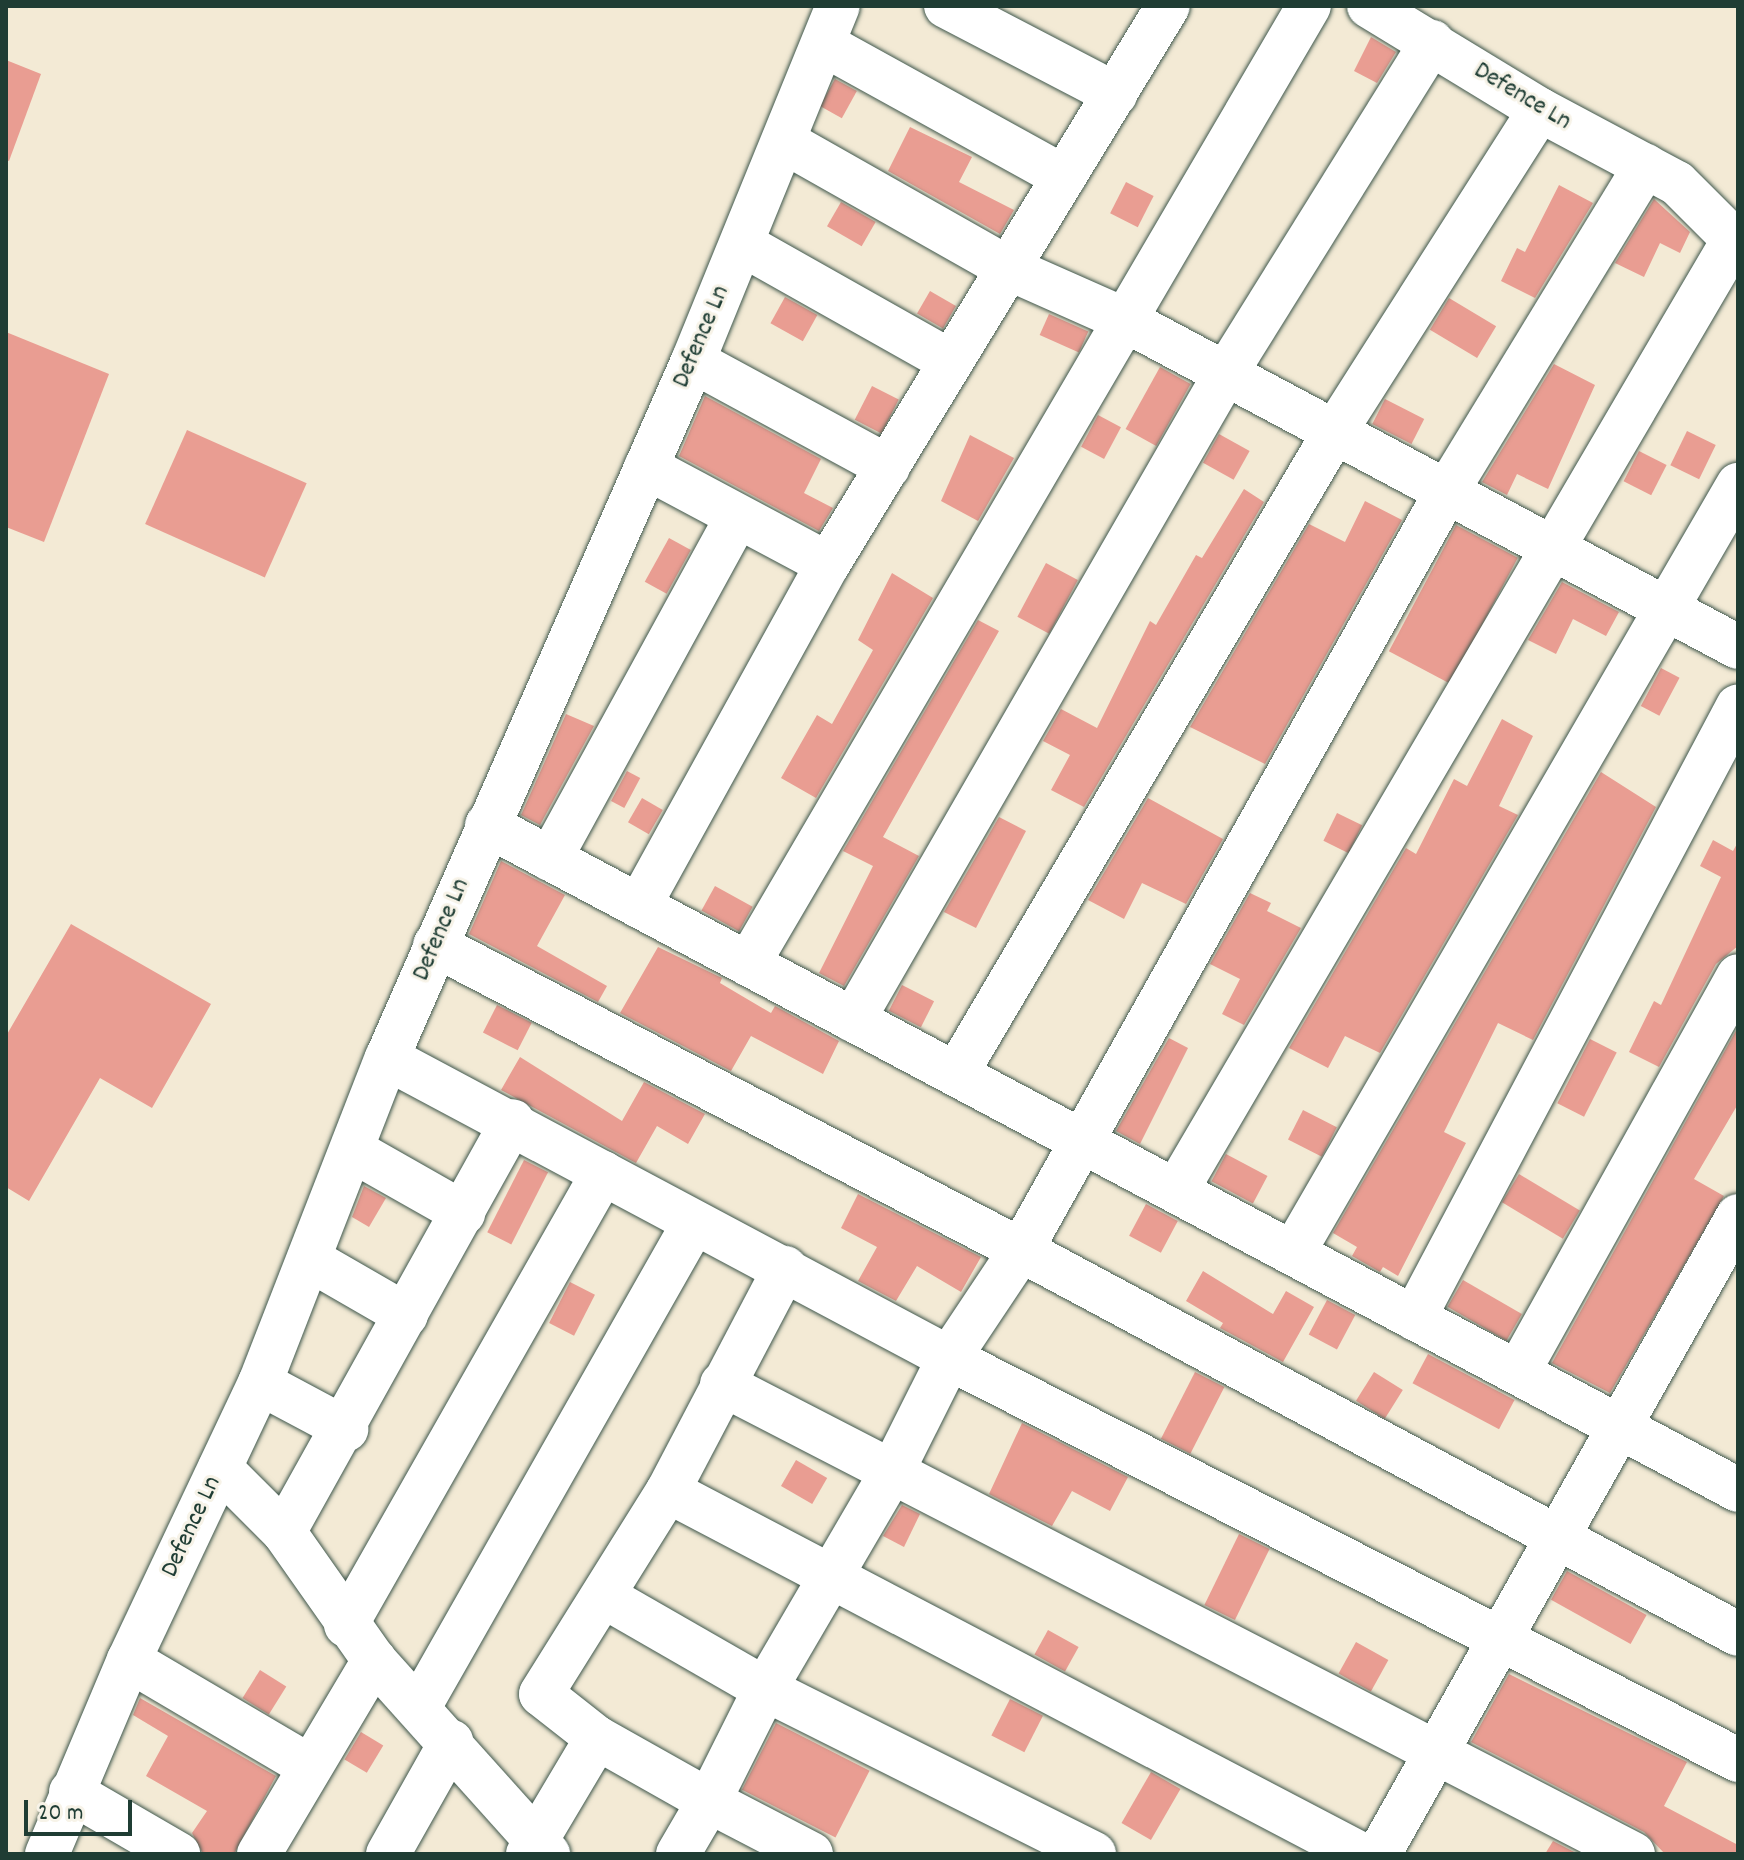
<!DOCTYPE html>
<style>
body{margin:0}
#map{position:relative;width:1744px;height:1860px;overflow:hidden;background:#f3ead5;font-family:Dekko,sans-serif}
div>[style]{position:absolute}
[style*='--x']{left:calc(var(--x)*1px);top:calc(var(--y)*1px);width:calc(var(--w)*1px);rotate:calc(var(--a)*1deg)}
.building>*{inset:0;background:#e99d92;transform-origin:0 0}
.roads{filter:drop-shadow(0 0 2px #3f574c) drop-shadow(0 0 2px #3f574c)}
.minor>*{height:44px;margin:-22px;padding:0 22px;transform-origin:22px;border-radius:22px;background:#fff}
span{translate:-50% -50%;white-space:nowrap;text-align:center;line-height:1.15;-webkit-text-stroke:6px #f7f3e8;paint-order:stroke}
.street-label{font-size:26px;color:#1f3d34}
.frame{position:absolute;inset:0;border:8px solid #1f3d34;pointer-events:none}
.scale{position:absolute;left:24px;top:1800px;width:108px;height:36px;box-sizing:border-box;border:4px solid #1f3d34;border-top:0;padding-left:10px;font-size:24px;line-height:28px;white-space:nowrap;color:#1f3d34;-webkit-text-stroke:6px #f7f3e8;paint-order:stroke}
</style>
<div id="map">
<div class="building">
<div style="clip-path:polygon(1371px 37px,1396px 52px,1377px 83px,1354px 71px)"></div>
<div style="clip-path:polygon(6px 60px,41px 74px,9px 161px,6px 160px)"></div>
<div style="left:835px;top:79px;width:25px;height:31px;rotate:29deg"></div>
<div style="clip-path:polygon(910px 127px,972px 157px,959px 182px,1014px 210px,1000px 234px,888px 171px)"></div>
<div style="left:1126px;top:182px;width:31px;height:35px;rotate:27deg"></div>
<div style="clip-path:polygon(1559px 185px,1593px 203px,1535px 298px,1501px 281px,1517px 248px,1525px 252px)"></div>
<div style="clip-path:polygon(1654px 199px,1690px 232px,1680px 253px,1660px 243px,1644px 277px,1615px 263px)"></div>
<div style="left:841px;top:202px;width:40px;height:28px;rotate:30deg"></div>
<div style="left:930px;top:291px;width:30px;height:26px;rotate:30deg"></div>
<div style="left:785px;top:297px;width:37px;height:30px;rotate:29deg"></div>
<div style="left:1449px;top:298px;width:55px;height:37px;rotate:31deg"></div>
<div style="left:1049px;top:314px;width:43px;height:23px;rotate:24deg"></div>
<div style="clip-path:polygon(6px 332px,109px 374px,44px 542px,6px 527px)"></div>
<div style="clip-path:polygon(1554px 364px,1595px 385px,1548px 489px,1517px 474px,1507px 495px,1482px 482px)"></div>
<div style="left:1160px;top:367px;width:35px;height:71px;rotate:29deg"></div>
<div style="left:872px;top:386px;width:30px;height:38px;rotate:27deg"></div>
<div style="clip-path:polygon(705px 396px,821px 459px,804px 493px,833px 508px,819px 531px,679px 456px)"></div>
<div style="left:1385px;top:399px;width:44px;height:28px;rotate:27deg"></div>
<div style="left:1098px;top:415px;width:26px;height:36px;rotate:28deg"></div>
<div style="left:187px;top:430px;width:131px;height:103px;rotate:24deg"></div>
<div style="left:1687px;top:431px;width:32px;height:38px;rotate:26deg"></div>
<div style="left:1219px;top:434px;width:35px;height:33px;rotate:29deg"></div>
<div style="clip-path:polygon(970px 435px,1014px 458px,978px 521px,941px 501px)"></div>
<div style="left:1639px;top:451px;width:31px;height:34px;rotate:27deg"></div>
<div style="clip-path:polygon(1244px 489px,1264px 502px,1084px 807px,1051px 790px,1070px 755px,1043px 741px,1061px 709px,1097px 728px,1150px 621px,1156px 625px,1196px 555px,1202px 558px)"></div>
<div style="clip-path:polygon(1365px 501px,1402px 520px,1265px 764px,1190px 727px,1309px 524px,1345px 542px)"></div>
<div style="left:1456px;top:525px;width:70px;height:143px;rotate:28deg"></div>
<div style="left:669px;top:538px;width:25px;height:50px;rotate:29deg"></div>
<div style="left:1046px;top:563px;width:36px;height:61px;rotate:28deg"></div>
<div style="clip-path:polygon(892px 573px,933px 598px,816px 798px,781px 778px,817px 715px,832px 724px,873px 650px,858px 640px)"></div>
<div style="clip-path:polygon(1562px 582px,1619px 612px,1606px 636px,1573px 619px,1556px 654px,1528px 640px)"></div>
<div style="clip-path:polygon(978px 620px,999px 631px,883px 837px,919px 856px,844px 986px,819px 973px,873px 866px,843px 851px)"></div>
<div style="left:1661px;top:668px;width:21px;height:43px;rotate:28deg"></div>
<div style="clip-path:polygon(566px 714px,594px 726px,540px 825px,521px 815px)"></div>
<div style="clip-path:polygon(1502px 719px,1533px 736px,1499px 806px,1518px 815px,1380px 1053px,1345px 1036px,1328px 1068px,1289px 1048px,1406px 848px,1416px 854px,1454px 779px,1467px 786px)"></div>
<div style="left:627px;top:771px;width:15px;height:34px;rotate:28deg"></div>
<div style="clip-path:polygon(1601px 772px,1656px 807px,1533px 1040px,1498px 1023px,1444px 1132px,1466px 1143px,1398px 1276px,1383px 1267px,1380px 1272px,1352px 1256px,1357px 1247px,1333px 1233px)"></div>
<div style="left:642px;top:798px;width:24px;height:28px;rotate:30deg"></div>
<div style="clip-path:polygon(1148px 798px,1223px 839px,1186px 904px,1142px 883px,1124px 919px,1088px 900px)"></div>
<div style="left:1337px;top:813px;width:28px;height:31px;rotate:26deg"></div>
<div style="clip-path:polygon(999px 817px,1026px 831px,976px 928px,944px 912px)"></div>
<div style="clip-path:polygon(1713px 840px,1733px 851px,1738px 842px,1738px 946px,1716px 964px,1659px 1067px,1629px 1052px,1654px 1001px,1661px 1005px,1721px 877px,1700px 866px)"></div>
<div style="clip-path:polygon(501px 861px,565px 895px,537px 946px,607px 986px,598px 1002px,469px 934px)"></div>
<div style="left:715px;top:886px;width:43px;height:28px;rotate:29deg"></div>
<div style="clip-path:polygon(1250px 893px,1271px 903px,1267px 911px,1301px 928px,1244px 1025px,1222px 1014px,1240px 979px,1210px 964px)"></div>
<div style="clip-path:polygon(71px 924px,211px 1004px,152px 1108px,100px 1078px,29px 1201px,6px 1187px,6px 1036px)"></div>
<div style="clip-path:polygon(658px 947px,722px 978px,720px 983px,771px 1013px,775px 1006px,839px 1041px,823px 1074px,751px 1036px,731px 1071px,620px 1013px)"></div>
<div style="left:902px;top:985px;width:36px;height:29px;rotate:27deg"></div>
<div style="left:497px;top:1005px;width:39px;height:31px;rotate:27deg"></div>
<div style="clip-path:polygon(1738px 1027px,1738px 1104px,1694px 1179px,1724px 1196px,1610px 1393px,1552px 1363px)"></div>
<div style="clip-path:polygon(1169px 1038px,1188px 1048px,1140px 1144px,1116px 1131px)"></div>
<div style="left:1590px;top:1039px;width:30px;height:72px;rotate:27deg"></div>
<div style="clip-path:polygon(520px 1057px,622px 1121px,644px 1082px,705px 1114px,688px 1144px,657px 1126px,636px 1163px,501px 1090px)"></div>
<div style="left:1303px;top:1110px;width:38px;height:33px;rotate:27deg"></div>
<div style="left:1226px;top:1154px;width:47px;height:31px;rotate:28deg"></div>
<div style="left:524px;top:1160px;width:27px;height:81px;rotate:27deg"></div>
<div style="left:1519px;top:1174px;width:71px;height:33px;rotate:31deg"></div>
<div style="clip-path:polygon(364px 1186px,386px 1198px,369px 1227px,352px 1217px)"></div>
<div style="clip-path:polygon(858px 1194px,981px 1257px,961px 1292px,917px 1266px,896px 1301px,858px 1281px,877px 1247px,841px 1228px)"></div>
<div style="left:1146px;top:1204px;width:36px;height:36px;rotate:28deg"></div>
<div style="clip-path:polygon(1203px 1271px,1273px 1314px,1286px 1291px,1314px 1307px,1283px 1362px,1220px 1328px,1223px 1323px,1186px 1301px)"></div>
<div style="left:1463px;top:1280px;width:68px;height:31px;rotate:30deg"></div>
<div style="left:570px;top:1282px;width:28px;height:46px;rotate:27deg"></div>
<div style="left:1327px;top:1300px;width:32px;height:39px;rotate:28deg"></div>
<div style="left:1428px;top:1354px;width:98px;height:33px;rotate:28deg"></div>
<div style="left:1195px;top:1372px;width:33px;height:75px;rotate:27deg"></div>
<div style="left:1374px;top:1372px;width:34px;height:34px;rotate:32deg"></div>
<div style="clip-path:polygon(1022px 1423px,1128px 1477px,1110px 1511px,1072px 1491px,1052px 1526px,989px 1494px)"></div>
<div style="left:796px;top:1460px;width:36px;height:30px;rotate:30deg"></div>
<div style="clip-path:polygon(902px 1505px,920px 1514px,904px 1547px,883px 1536px)"></div>
<div style="left:1239px;top:1534px;width:34px;height:79px;rotate:26deg"></div>
<div style="left:1567px;top:1571px;width:91px;height:33px;rotate:29deg"></div>
<div style="left:1048px;top:1630px;width:35px;height:28px;rotate:29deg"></div>
<div style="left:1356px;top:1642px;width:37px;height:36px;rotate:29deg"></div>
<div style="left:260px;top:1670px;width:31px;height:33px;rotate:32deg"></div>
<div style="clip-path:polygon(1509px 1674px,1687px 1762px,1664px 1806px,1738px 1845px,1738px 1854px,1665px 1854px,1644px 1832px,1471px 1742px)"></div>
<div style="clip-path:polygon(140px 1698px,276px 1776px,234px 1854px,203px 1854px,192px 1833px,207px 1811px,146px 1776px,168px 1736px,133px 1715px)"></div>
<div style="left:1010px;top:1699px;width:37px;height:41px;rotate:27deg"></div>
<div style="left:776px;top:1723px;width:105px;height:75px;rotate:27deg"></div>
<div style="left:361px;top:1732px;width:26px;height:32px;rotate:31deg"></div>
<div style="left:1151px;top:1772px;width:34px;height:59px;rotate:30deg"></div>
<div style="clip-path:polygon(1553px 1841px,1578px 1854px,1545px 1854px)"></div>
</div>
<div class="roads">
<div class="minor">
<div style="--x:946;--y:6;--w:191;--a:27.5"></div>
<div style="--x:1369;--y:6;--w:200;--a:31.3"></div>
<div style="--x:1540;--y:110;--w:155;--a:28.1"></div>
<div style="--x:1677;--y:183;--w:86;--a:45"></div>
<div style="--x:825;--y:45;--w:273;--a:28.9"></div>
<div style="--x:785;--y:142;--w:256;--a:29.5"></div>
<div style="--x:1008;--y:268;--w:126;--a:23.9"></div>
<div style="--x:1123;--y:319;--w:697;--a:28.07"></div>
<div style="--x:742;--y:244;--w:240;--a:29.4"></div>
<div style="--x:693;--y:361;--w:222;--a:28.5"></div>
<div style="--x:646;--y:467;--w:206;--a:28.1"></div>
<div style="--x:487;--y:825;--w:1417;--a:27.99"></div>
<div style="--x:550;--y:859;--w:390;--a:-61.3"></div>
<div style="--x:639;--y:906;--w:391;--a:-61.1"></div>
<div style="--x:828;--y:564;--w:653;--a:-58.65"></div>
<div style="--x:435;--y:945;--w:661;--a:27.5"></div>
<div style="--x:1021;--y:1250;--w:813;--a:28.17"></div>
<div style="--x:748;--y:964;--w:1110;--a:-59.65"></div>
<div style="--x:853;--y:1020;--w:747;--a:-60.04"></div>
<div style="--x:1226;--y:373;--w:390;--a:-58.1"></div>
<div style="--x:387;--y:1058;--w:637;--a:28.09"></div>
<div style="--x:949;--y:1358;--w:886;--a:27"></div>
<div style="--x:956;--y:1074;--w:744;--a:-59.47"></div>
<div style="--x:1334;--y:433;--w:383;--a:-57.5"></div>
<div style="--x:352;--y:1150;--w:128;--a:29.6"></div>
<div style="--x:1176;--y:1191;--w:1101;--a:-59.62"></div>
<div style="--x:1293;--y:1253;--w:888;--a:-59.91"></div>
<div style="--x:309;--y:1259;--w:112;--a:30"></div>
<div style="--x:1414;--y:1318;--w:692;--a:-62.1"></div>
<div style="--x:1518;--y:1372;--w:453;--a:-60.9"></div>
<div style="--x:260;--y:1383;--w:98;--a:28.1"></div>
<div style="--x:722;--y:1384;--w:1025;--a:27.29"></div>
<div style="--x:220;--y:1468;--w:91;--a:45"></div>
<div style="--x:284;--y:1532;--w:156;--a:54.9"></div>
<div style="--x:374;--y:1660;--w:261;--a:48.1"></div>
<div style="--x:668;--y:1491;--w:781;--a:27.68"></div>
<div style="--x:284;--y:1532;--w:470;--a:-60.9"></div>
<div style="--x:605;--y:1597;--w:185;--a:29.9"></div>
<div style="--x:765;--y:1689;--w:368;--a:26.6"></div>
<div style="--x:346;--y:1625;--w:520;--a:-60.38"></div>
<div style="--x:129;--y:1660;--w:209;--a:30.5"></div>
<div style="--x:419;--y:1707;--w:557;--a:-60.4"></div>
<div style="--x:71;--y:1792;--w:124;--a:30.1"></div>
<div style="--x:47;--y:1854;--w:211;--a:-67.1"></div>
<div style="--x:129;--y:1660;--w:306;--a:-64.7"></div>
<div style="--x:260;--y:1383;--w:349;--a:-68.7"></div>
<div style="--x:387;--y:1058;--w:761;--a:-66.3"></div>
<div style="--x:693;--y:361;--w:383;--a:-67.8"></div>
<div style="--x:259;--y:1854;--w:226;--a:-59.3"></div>
<div style="--x:388;--y:1854;--w:129;--a:-60.6"></div>
<div style="--x:528;--y:1854;--w:135;--a:-59.3"></div>
<div style="--x:678;--y:1854;--w:61;--a:-59.7"></div>
<div style="--x:709;--y:1801;--w:129;--a:-150.6"></div>
<div style="--x:597;--y:1738;--w:71;--a:-141.8"></div>
<div style="--x:541;--y:1694;--w:239;--a:-58"></div>
<div style="--x:668;--y:1491;--w:252;--a:-62.3"></div>
<div style="--x:811;--y:1854;--w:115;--a:-152.5"></div>
<div style="--x:709;--y:1801;--w:125;--a:-63.4"></div>
<div style="--x:765;--y:1689;--w:251;--a:-59.7"></div>
<div style="--x:892;--y:1472;--w:127;--a:-63.4"></div>
<div style="--x:949;--y:1358;--w:130;--a:-56.3"></div>
<div style="--x:1021;--y:1250;--w:870;--a:-60.7"></div>
<div style="--x:1447;--y:491;--w:381;--a:-58.6"></div>
<div style="--x:1379;--y:1854;--w:732;--a:-60.63"></div>
</div>
</div>
<div class="street-label">
<span style="left:1522px;top:97px;rotate:31deg">Defence Ln</span>
<span style="left:702px;top:337px;rotate:-67deg">Defence Ln</span>
<span style="left:442px;top:930px;rotate:-67deg">Defence Ln</span>
<span style="left:192px;top:1527px;rotate:-65deg">Defence Ln</span>
</div>
<div class="frame"></div>
<div class="scale">20 m</div>
</div>
